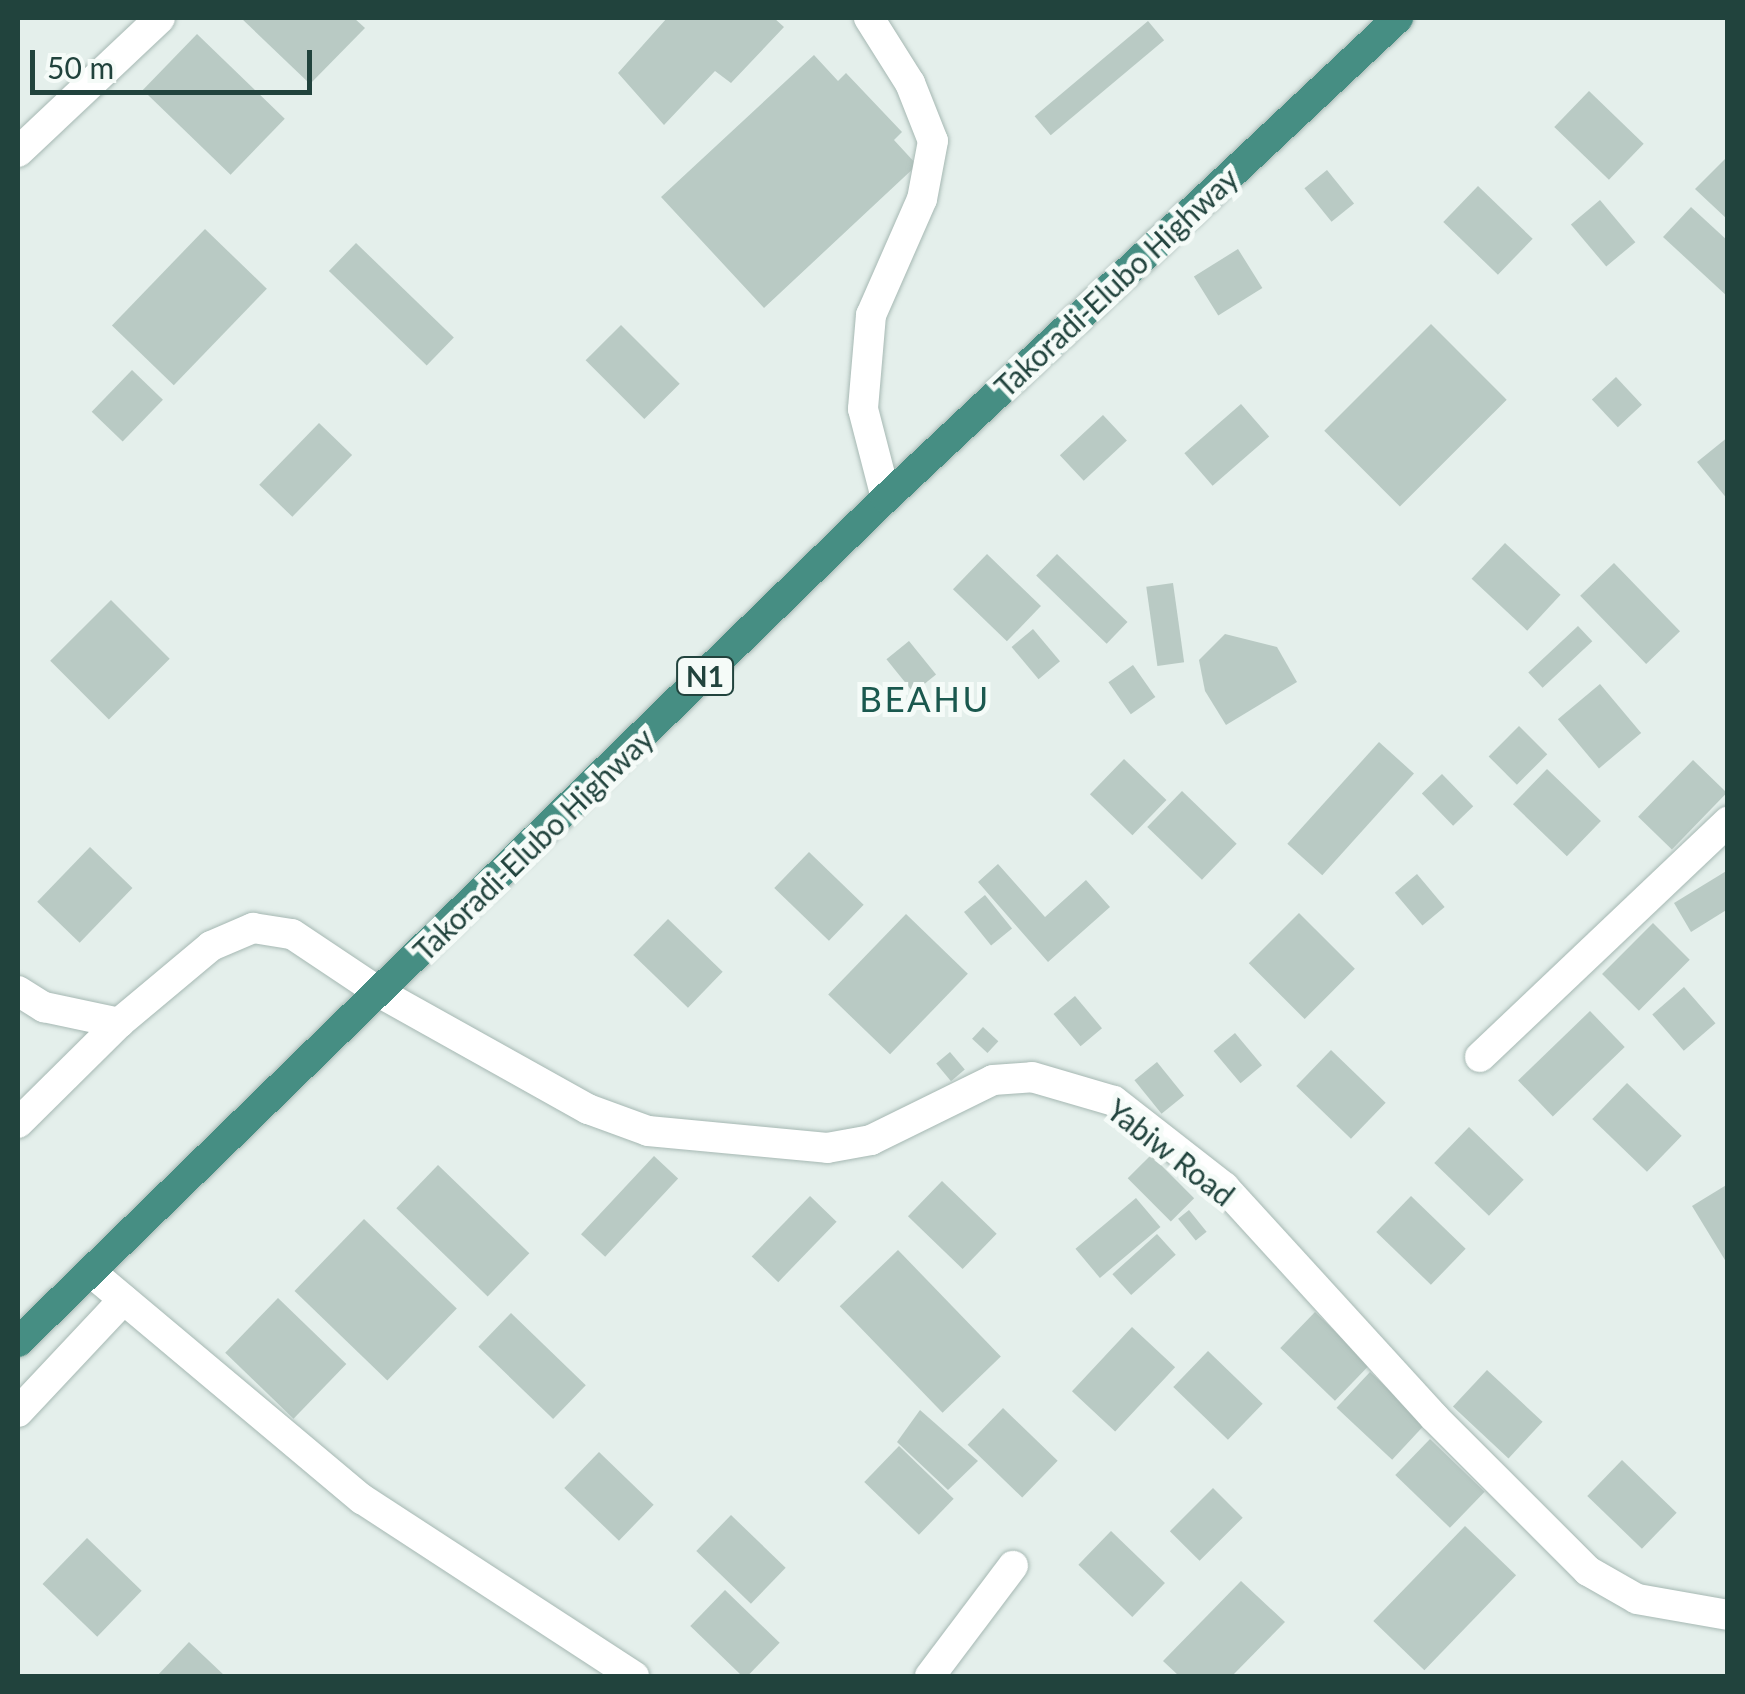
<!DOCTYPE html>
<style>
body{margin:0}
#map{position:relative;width:1745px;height:1694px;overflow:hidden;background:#e4efeb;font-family:Lato,sans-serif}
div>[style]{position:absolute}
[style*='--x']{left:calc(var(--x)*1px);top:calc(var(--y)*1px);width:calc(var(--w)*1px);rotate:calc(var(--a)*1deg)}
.building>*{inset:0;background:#b9cac4;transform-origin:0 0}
.roads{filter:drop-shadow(0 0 2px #a6b8b3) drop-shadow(0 0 2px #a6b8b3)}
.minor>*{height:30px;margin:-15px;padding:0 15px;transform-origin:15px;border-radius:15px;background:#fff}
.trunk>*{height:30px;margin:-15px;padding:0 15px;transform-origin:15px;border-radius:15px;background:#468e83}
span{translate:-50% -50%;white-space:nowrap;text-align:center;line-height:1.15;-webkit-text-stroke:10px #f5fbf8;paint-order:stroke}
.shield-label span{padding:2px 8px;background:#f5fbf8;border:2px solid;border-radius:8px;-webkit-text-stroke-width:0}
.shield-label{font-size:28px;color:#21433d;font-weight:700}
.street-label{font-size:30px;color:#21433d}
.quarter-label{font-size:35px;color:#1a584e;letter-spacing:2.5px}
.frame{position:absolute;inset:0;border:20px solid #21433d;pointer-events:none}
.scale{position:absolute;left:30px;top:50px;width:282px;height:45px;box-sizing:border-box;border:5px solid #21433d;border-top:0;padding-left:12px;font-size:30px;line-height:35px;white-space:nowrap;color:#21433d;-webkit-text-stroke:8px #f5fbf8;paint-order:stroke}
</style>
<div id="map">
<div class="building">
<div style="clip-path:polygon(241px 18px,354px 18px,365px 28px,310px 84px)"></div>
<div style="clip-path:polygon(667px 18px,774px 18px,784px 27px,731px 83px,715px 71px,664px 125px,618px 73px)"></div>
<div style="left:1148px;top:21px;width:25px;height:148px;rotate:50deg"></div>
<div style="left:197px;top:34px;width:122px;height:78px;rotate:44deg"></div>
<div style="clip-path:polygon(814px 55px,838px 81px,846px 73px,902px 132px,894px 140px,917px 165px,764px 308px,661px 197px)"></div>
<div style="left:1589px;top:91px;width:76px;height:50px;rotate:44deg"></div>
<div style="clip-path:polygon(1728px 156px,1728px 220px,1695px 189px)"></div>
<div style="left:1327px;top:170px;width:43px;height:29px;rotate:51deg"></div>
<div style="left:1478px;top:186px;width:76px;height:50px;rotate:44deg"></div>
<div style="left:1600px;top:200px;width:55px;height:38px;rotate:50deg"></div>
<div style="clip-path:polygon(1691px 207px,1728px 241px,1728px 297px,1663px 237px)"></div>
<div style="left:205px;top:229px;width:86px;height:134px;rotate:44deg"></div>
<div style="left:356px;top:243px;width:136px;height:39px;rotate:44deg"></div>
<div style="left:1238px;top:249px;width:46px;height:52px;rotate:58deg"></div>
<div style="left:1431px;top:324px;width:107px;height:151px;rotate:45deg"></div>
<div style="left:621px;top:325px;width:83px;height:50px;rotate:45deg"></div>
<div style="left:132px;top:370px;width:43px;height:58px;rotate:44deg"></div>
<div style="left:1616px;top:377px;width:38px;height:33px;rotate:47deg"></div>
<div style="left:1241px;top:404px;width:43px;height:75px;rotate:49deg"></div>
<div style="left:1103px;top:415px;width:35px;height:59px;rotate:47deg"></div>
<div style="left:319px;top:423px;width:46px;height:86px;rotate:44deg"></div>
<div style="clip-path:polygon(1728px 437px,1728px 500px,1697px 462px)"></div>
<div style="left:1505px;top:543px;width:76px;height:49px;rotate:43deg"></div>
<div style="left:987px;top:554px;width:75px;height:49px;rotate:44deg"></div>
<div style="left:1057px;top:554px;width:98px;height:30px;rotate:44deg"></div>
<div style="left:1614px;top:563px;width:95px;height:47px;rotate:46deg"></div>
<div style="left:1173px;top:583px;width:80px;height:27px;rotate:82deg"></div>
<div style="left:111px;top:600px;width:83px;height:86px;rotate:45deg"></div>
<div style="left:1578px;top:626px;width:21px;height:68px;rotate:47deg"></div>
<div style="left:1033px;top:629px;width:42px;height:28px;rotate:50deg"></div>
<div style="clip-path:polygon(1225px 634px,1277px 647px,1297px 682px,1226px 725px,1205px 691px,1199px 660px)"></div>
<div style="left:909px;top:641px;width:43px;height:29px;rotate:51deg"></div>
<div style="left:1133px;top:665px;width:39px;height:30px;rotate:55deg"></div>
<div style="left:1600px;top:684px;width:64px;height:55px;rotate:50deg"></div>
<div style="left:1519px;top:726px;width:40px;height:43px;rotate:45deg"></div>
<div style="left:1379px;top:742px;width:47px;height:137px;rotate:42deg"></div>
<div style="left:1124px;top:759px;width:59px;height:49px;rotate:44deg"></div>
<div style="left:1693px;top:760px;width:47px;height:79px;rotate:44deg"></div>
<div style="left:1547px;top:769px;width:75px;height:49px;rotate:44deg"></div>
<div style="left:1442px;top:774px;width:45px;height:28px;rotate:46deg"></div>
<div style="left:1182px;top:791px;width:76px;height:50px;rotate:44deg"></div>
<div style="left:90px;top:847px;width:59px;height:76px;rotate:44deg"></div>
<div style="left:809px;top:852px;width:76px;height:50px;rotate:44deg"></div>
<div style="clip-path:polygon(998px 864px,1045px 917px,1086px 880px,1110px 907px,1048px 962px,978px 882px)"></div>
<div style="clip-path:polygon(1728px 870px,1728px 909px,1691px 932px,1674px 903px)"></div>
<div style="left:1417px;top:874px;width:43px;height:29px;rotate:50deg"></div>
<div style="left:985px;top:895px;width:43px;height:27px;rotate:51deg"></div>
<div style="left:1299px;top:913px;width:79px;height:71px;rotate:45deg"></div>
<div style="left:906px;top:914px;width:86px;height:112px;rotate:44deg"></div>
<div style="left:668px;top:919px;width:76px;height:50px;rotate:44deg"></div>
<div style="left:1653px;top:923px;width:52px;height:72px;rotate:45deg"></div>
<div style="left:1684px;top:987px;width:48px;height:42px;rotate:49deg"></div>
<div style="left:1075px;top:996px;width:42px;height:28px;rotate:50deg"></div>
<div style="left:1590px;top:1011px;width:50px;height:100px;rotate:46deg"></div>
<div style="left:983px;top:1027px;width:21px;height:16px;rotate:43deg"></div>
<div style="left:1235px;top:1033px;width:42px;height:28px;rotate:50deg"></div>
<div style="left:1331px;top:1050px;width:76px;height:50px;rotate:44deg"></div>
<div style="left:950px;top:1052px;width:23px;height:18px;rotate:50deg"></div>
<div style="left:1157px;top:1062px;width:43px;height:29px;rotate:51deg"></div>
<div style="left:1627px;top:1083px;width:76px;height:50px;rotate:44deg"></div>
<div style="left:1469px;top:1127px;width:76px;height:50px;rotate:44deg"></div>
<div style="left:1151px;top:1155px;width:61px;height:33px;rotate:45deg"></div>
<div style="left:654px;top:1156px;width:33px;height:107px;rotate:43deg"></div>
<div style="left:438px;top:1165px;width:127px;height:60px;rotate:44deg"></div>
<div style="left:942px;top:1181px;width:76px;height:49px;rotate:44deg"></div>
<div style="clip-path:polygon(1728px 1184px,1728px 1265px,1692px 1206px)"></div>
<div style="left:810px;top:1196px;width:37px;height:84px;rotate:44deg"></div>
<div style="left:1411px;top:1196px;width:76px;height:50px;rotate:44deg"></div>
<div style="left:1136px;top:1198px;width:38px;height:79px;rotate:50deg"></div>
<div style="left:1189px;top:1210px;width:28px;height:14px;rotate:51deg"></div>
<div style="left:364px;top:1219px;width:129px;height:100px;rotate:44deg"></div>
<div style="left:1157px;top:1234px;width:28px;height:60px;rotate:48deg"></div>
<div style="left:898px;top:1250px;width:148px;height:81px;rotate:46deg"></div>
<div style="left:278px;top:1298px;width:95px;height:76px;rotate:44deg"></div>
<div style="left:1315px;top:1312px;width:76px;height:50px;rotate:44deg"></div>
<div style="left:511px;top:1313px;width:104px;height:47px;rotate:44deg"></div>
<div style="left:1132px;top:1327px;width:59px;height:88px;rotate:43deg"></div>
<div style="left:1208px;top:1351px;width:76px;height:50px;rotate:44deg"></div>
<div style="left:1487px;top:1370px;width:76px;height:50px;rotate:43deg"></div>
<div style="left:1370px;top:1372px;width:76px;height:49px;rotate:43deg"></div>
<div style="left:1003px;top:1408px;width:76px;height:51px;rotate:44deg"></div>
<div style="clip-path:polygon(920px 1410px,978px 1461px,948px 1490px,897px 1442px)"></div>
<div style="left:1430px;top:1439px;width:76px;height:50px;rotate:44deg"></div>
<div style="left:899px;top:1446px;width:76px;height:50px;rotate:44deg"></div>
<div style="left:599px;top:1452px;width:76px;height:50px;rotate:44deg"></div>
<div style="left:1622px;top:1460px;width:76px;height:50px;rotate:44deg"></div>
<div style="left:1213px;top:1488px;width:42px;height:61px;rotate:45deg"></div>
<div style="left:731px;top:1515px;width:76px;height:50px;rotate:44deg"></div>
<div style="left:1465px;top:1526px;width:71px;height:132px;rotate:44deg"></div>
<div style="left:1111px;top:1531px;width:75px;height:47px;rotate:44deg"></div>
<div style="left:87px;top:1538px;width:76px;height:64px;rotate:44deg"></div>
<div style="clip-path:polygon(1241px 1581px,1285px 1622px,1232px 1676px,1179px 1676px,1163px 1661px)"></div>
<div style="left:725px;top:1590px;width:76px;height:50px;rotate:44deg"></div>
<div style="clip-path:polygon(189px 1642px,225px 1676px,157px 1676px)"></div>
</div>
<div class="roads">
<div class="minor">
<div style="--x:869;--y:18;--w:77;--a:57.8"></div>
<div style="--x:910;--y:83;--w:62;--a:68.4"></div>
<div style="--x:933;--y:141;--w:59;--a:100.7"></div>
<div style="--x:922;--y:199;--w:127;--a:113.7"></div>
<div style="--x:871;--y:315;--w:94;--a:94.9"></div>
<div style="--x:863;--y:409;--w:92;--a:75.5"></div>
<div style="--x:18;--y:152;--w:195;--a:-43.3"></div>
<div style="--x:18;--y:991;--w:31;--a:32"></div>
<div style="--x:44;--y:1007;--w:77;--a:12"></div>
<div style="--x:119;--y:1023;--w:120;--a:-39.9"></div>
<div style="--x:211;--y:946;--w:46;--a:-23.2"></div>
<div style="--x:253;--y:928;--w:39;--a:9"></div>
<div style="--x:292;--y:934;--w:108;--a:33.7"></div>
<div style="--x:382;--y:994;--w:236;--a:29.2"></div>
<div style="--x:588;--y:1109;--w:64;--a:20.1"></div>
<div style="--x:648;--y:1131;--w:180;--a:5.4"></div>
<div style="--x:827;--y:1148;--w:45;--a:-10.3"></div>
<div style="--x:871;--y:1140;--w:136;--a:-26.2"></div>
<div style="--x:993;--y:1080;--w:39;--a:-4"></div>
<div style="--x:1032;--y:1077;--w:85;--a:16.3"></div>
<div style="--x:1114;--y:1101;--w:140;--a:38"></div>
<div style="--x:1224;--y:1187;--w:311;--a:47.6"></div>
<div style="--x:1434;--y:1417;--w:218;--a:45"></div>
<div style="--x:1588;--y:1571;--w:56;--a:29.7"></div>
<div style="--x:1637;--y:1599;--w:92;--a:10"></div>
<div style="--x:1480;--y:1057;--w:342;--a:-43.5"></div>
<div style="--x:18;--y:1123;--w:142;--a:-44.7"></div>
<div style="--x:91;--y:1272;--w:354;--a:40"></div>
<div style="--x:362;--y:1499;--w:325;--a:33.1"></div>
<div style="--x:18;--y:1412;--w:154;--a:-46.8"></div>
<div style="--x:930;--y:1676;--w:138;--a:-53"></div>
</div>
<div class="trunk">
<div style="--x:18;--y:1342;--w:1211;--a:-44.2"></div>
<div style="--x:886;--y:498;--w:702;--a:-43.15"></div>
</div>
</div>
<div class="shield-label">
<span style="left:705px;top:676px">N1</span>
</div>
<div class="street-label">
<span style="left:1116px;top:282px;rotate:-43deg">Takoradi-Elubo Highway</span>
<span style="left:533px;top:844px;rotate:-44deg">Takoradi-Elubo Highway</span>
<span style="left:1171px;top:1152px;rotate:38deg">Yabiw Road</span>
</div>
<div class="quarter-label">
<span style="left:925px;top:698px">BEAHU</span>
</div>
<div class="frame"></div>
<div class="scale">50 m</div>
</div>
